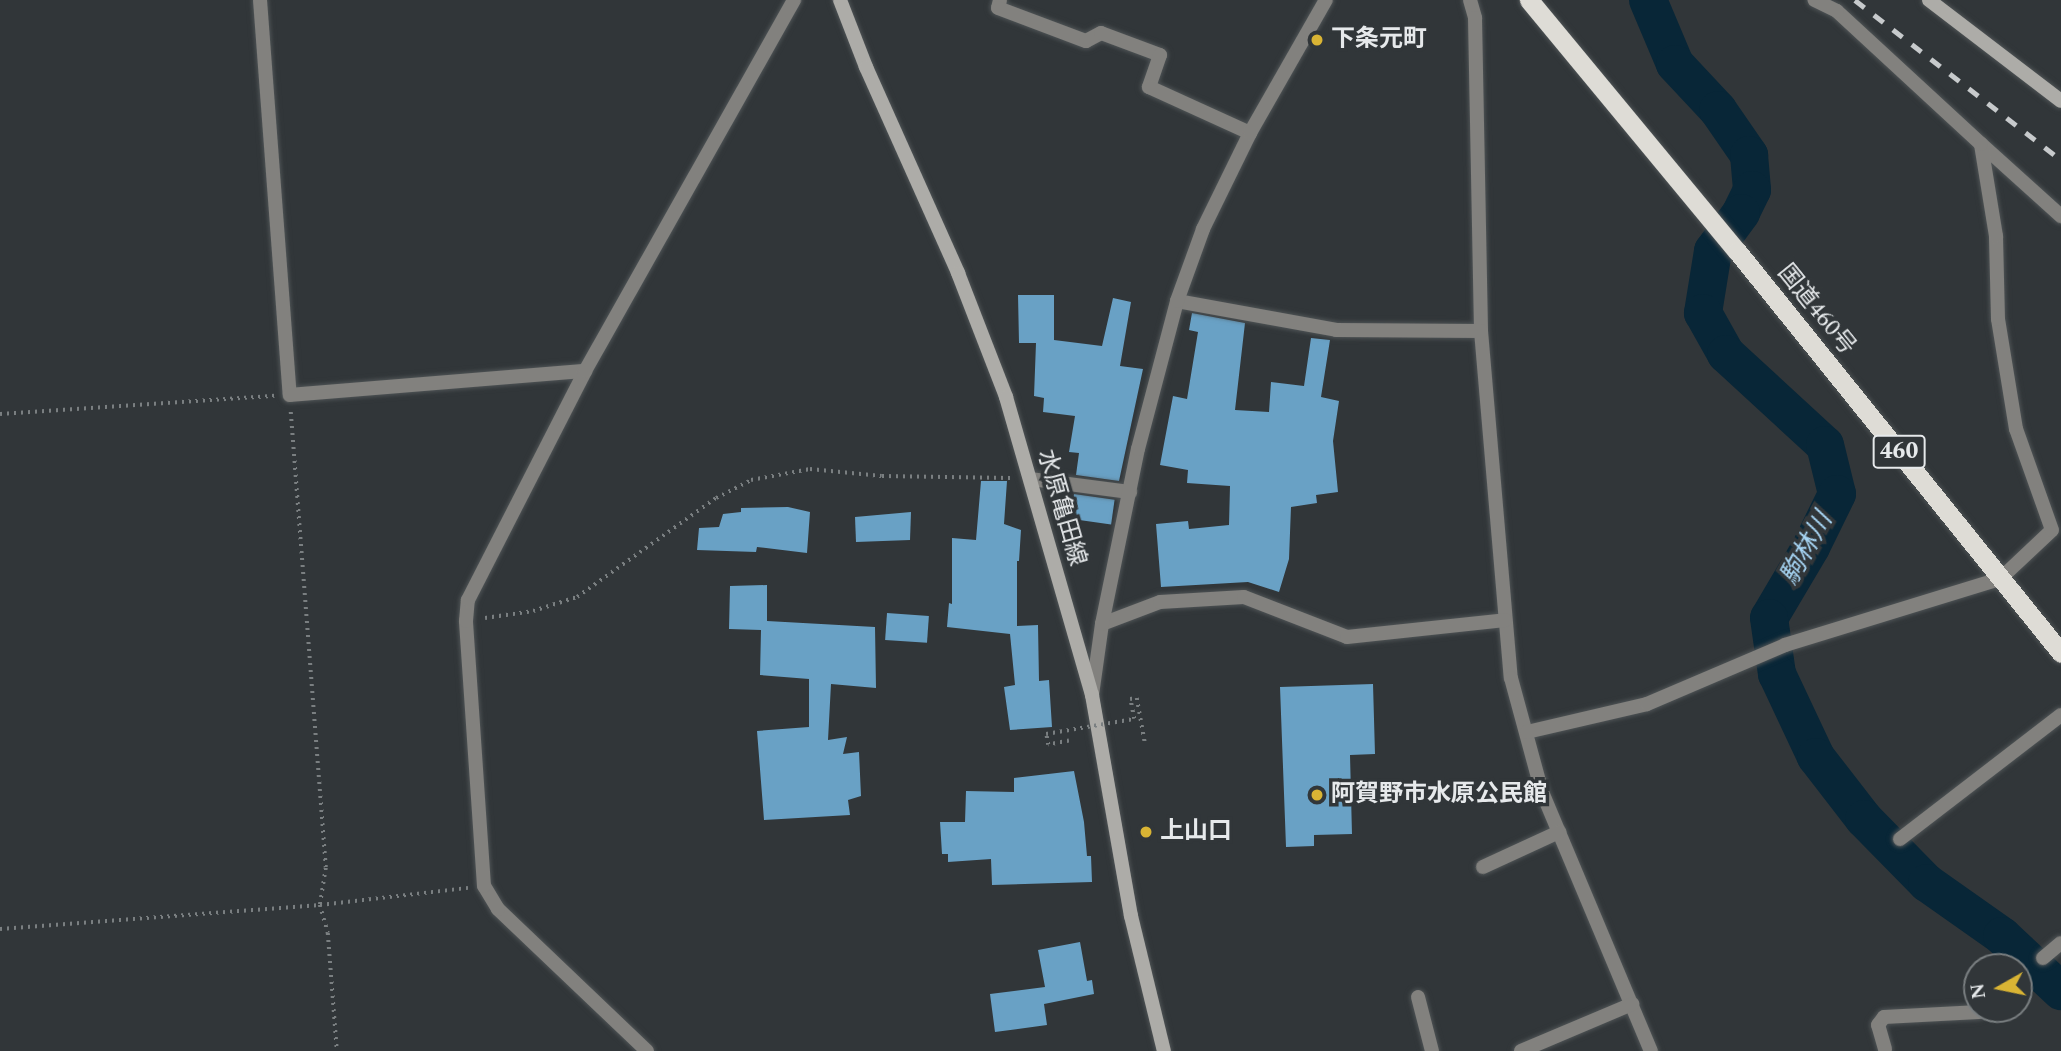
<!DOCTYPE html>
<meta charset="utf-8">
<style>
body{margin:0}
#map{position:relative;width:2061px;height:1051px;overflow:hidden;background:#313639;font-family:Spectral,"Noto Sans JP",serif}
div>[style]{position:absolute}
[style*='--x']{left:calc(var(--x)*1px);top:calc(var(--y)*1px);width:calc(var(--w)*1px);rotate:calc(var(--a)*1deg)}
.river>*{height:38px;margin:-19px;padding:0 19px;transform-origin:19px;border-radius:19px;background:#082637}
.building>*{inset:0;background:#69a1c5;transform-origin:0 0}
.path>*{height:3.5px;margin-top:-1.75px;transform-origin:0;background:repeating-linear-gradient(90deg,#7a7f81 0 2px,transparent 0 7px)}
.roads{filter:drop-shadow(0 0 2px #4e5355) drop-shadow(0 0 2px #4e5355)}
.minor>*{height:14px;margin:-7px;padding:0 7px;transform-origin:7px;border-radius:7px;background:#82817e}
.tertiary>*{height:14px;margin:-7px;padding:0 7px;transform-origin:7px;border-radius:7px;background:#82817e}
.secondary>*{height:14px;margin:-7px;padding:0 7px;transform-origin:7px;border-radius:7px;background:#adaca8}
.trunk>*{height:19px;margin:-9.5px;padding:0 9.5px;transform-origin:9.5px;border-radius:9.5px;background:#dedcd6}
.rail>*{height:5px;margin-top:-2.5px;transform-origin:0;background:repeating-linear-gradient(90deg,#c7cacc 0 12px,transparent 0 24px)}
.path-bridge>*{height:3.5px;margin-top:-1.75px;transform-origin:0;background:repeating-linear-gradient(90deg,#7a7f81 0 2px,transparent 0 7px)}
.dots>*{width:19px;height:19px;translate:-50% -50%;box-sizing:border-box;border:4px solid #313639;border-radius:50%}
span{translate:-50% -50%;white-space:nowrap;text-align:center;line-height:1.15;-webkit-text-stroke:7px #313639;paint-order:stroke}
.shield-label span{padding:2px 5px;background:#313639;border:2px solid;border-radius:5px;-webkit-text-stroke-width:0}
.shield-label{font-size:23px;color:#e6e9eb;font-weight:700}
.poi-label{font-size:24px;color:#e6e9eb;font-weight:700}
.left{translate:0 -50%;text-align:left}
.street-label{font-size:24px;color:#e6e9eb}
.water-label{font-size:26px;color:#a6d4f3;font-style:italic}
.north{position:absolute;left:1963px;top:953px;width:70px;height:70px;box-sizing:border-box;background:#313639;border:2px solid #797e80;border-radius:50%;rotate:261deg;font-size:19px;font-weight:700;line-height:28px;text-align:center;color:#e6e9eb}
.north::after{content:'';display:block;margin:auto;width:24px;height:32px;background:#d9b434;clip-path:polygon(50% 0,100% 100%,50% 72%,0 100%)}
</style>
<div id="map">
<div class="river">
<div style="--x:1648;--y:0;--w:69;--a:67.1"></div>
<div style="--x:1675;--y:64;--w:63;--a:46.9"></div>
<div style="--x:1718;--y:110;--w:55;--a:55.4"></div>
<div style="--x:1749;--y:155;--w:35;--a:85"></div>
<div style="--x:1752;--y:190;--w:25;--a:116"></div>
<div style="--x:1741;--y:213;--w:47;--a:126.4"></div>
<div style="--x:1713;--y:251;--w:63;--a:99.2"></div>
<div style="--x:1703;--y:313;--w:47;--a:60.7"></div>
<div style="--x:1726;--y:354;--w:134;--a:42.6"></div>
<div style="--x:1825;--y:445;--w:50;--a:76.2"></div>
<div style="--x:1837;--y:494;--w:59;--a:116.1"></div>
<div style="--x:1811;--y:547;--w:82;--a:120.6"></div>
<div style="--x:1769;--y:618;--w:57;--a:81.9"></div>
<div style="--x:1777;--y:674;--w:92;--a:64.8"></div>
<div style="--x:1816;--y:757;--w:78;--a:52.3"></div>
<div style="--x:1864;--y:819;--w:90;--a:45.5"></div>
<div style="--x:1927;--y:883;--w:92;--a:35.2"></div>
<div style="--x:2002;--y:936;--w:81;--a:43"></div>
</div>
<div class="building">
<div style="clip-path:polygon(1018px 295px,1054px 295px,1054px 340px,1102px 346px,1113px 298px,1131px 302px,1120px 366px,1143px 369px,1119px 481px,1076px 475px,1079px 453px,1069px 452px,1075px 416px,1043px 412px,1044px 398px,1034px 396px,1036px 343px,1019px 343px)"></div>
<div style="clip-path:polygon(1192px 313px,1245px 323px,1235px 410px,1269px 412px,1271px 382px,1304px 386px,1311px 338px,1330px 340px,1321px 397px,1339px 401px,1333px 441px,1338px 492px,1316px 495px,1317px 503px,1291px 507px,1289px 559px,1279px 592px,1248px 582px,1161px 587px,1156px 524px,1188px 521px,1189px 529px,1229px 525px,1230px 486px,1187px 483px,1188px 470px,1160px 465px,1173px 396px,1187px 399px,1198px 332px,1189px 330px)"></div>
<div style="clip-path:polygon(981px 481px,1007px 481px,1004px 524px,1021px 530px,1019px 561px,1017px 561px,1017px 626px,1038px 625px,1039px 681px,1049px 680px,1052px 727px,1010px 730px,1004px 687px,1015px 685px,1010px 634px,947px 627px,949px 603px,952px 604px,952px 538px,976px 540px)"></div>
<div style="left:1074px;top:494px;width:41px;height:25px;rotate:8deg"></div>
<div style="clip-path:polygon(788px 507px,810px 512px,807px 553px,757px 547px,756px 552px,697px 550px,699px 528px,719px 527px,723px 514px,741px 512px,741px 508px)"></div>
<div style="clip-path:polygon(911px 512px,910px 540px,856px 542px,855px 517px)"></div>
<div style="clip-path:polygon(767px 585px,767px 621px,875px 627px,876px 688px,831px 684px,828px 740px,847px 737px,843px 754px,859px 752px,861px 796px,848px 800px,850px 815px,764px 820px,757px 731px,809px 727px,809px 679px,760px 675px,761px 630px,729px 629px,730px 586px)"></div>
<div style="left:887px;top:613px;width:42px;height:27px;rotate:4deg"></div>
<div style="clip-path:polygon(1373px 684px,1375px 754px,1350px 755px,1352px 834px,1314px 835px,1314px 846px,1286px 847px,1280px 687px)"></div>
<div style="clip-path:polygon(1074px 771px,1084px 822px,1087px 856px,1091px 856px,1092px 882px,992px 885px,991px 859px,948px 862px,948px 854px,942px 854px,940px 822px,965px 822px,966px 791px,1014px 792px,1014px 778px)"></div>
<div style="clip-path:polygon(1080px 942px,1087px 981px,1092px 980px,1094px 994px,1044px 1004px,1047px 1025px,995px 1032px,990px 994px,1045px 987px,1038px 950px)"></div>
</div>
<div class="path">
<div style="--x:291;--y:412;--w:457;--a:85.6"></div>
<div style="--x:326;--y:868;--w:37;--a:99"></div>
<div style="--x:320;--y:905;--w:29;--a:74"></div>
<div style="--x:328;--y:933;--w:118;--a:85.6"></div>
<div style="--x:0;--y:414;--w:275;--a:-3.8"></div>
<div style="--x:485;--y:618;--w:49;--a:-8.3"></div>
<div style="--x:533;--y:611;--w:46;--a:-17.7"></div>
<div style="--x:577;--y:597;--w:171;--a:-35.5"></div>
<div style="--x:716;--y:498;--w:39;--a:-27"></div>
<div style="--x:751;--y:480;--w:60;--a:-10.6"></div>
<div style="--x:810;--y:469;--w:72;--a:5.6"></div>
<div style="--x:882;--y:476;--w:129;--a:0.9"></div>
<div style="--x:0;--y:929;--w:321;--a:-4.3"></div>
<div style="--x:320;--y:905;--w:149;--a:-6.6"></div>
</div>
<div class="roads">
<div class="minor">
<div style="--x:260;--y:0;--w:396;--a:85.7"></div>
<div style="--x:290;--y:395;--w:296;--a:-4.7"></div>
<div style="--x:1000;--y:0;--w:8;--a:104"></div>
<div style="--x:998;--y:8;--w:94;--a:20.6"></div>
<div style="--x:1086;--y:41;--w:17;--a:-28"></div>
<div style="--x:1101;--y:33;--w:63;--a:20.4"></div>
<div style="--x:1160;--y:55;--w:34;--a:109"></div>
<div style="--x:1149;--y:87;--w:111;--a:24.5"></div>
<div style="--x:1470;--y:0;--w:19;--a:74"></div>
<div style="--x:1475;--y:18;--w:313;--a:88.9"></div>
<div style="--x:1481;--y:331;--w:348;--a:85.1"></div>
<div style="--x:1511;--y:678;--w:118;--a:74.8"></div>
<div style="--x:1542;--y:792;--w:281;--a:67.2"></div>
<div style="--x:1981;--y:144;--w:108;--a:42"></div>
<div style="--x:1177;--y:301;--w:162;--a:10.3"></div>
<div style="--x:1336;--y:330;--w:145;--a:0.4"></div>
<div style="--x:1031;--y:479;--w:100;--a:7.5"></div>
<div style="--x:1102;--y:624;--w:62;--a:-20.8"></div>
<div style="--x:1160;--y:602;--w:84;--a:-3.4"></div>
<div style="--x:1244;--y:597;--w:110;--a:21.2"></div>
<div style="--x:1347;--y:637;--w:159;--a:-6.1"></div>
<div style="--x:1527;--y:732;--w:123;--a:-13.1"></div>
<div style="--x:1647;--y:704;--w:150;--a:-23.1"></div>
<div style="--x:1785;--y:645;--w:225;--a:-17.1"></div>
<div style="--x:2000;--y:579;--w:71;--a:-43.3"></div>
<div style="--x:2052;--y:530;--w:107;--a:-109.6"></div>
<div style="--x:2016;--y:429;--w:111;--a:-99.3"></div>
<div style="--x:1998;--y:319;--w:83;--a:-91.4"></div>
<div style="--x:1996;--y:236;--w:93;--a:-99.3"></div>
<div style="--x:1981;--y:144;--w:196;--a:-137.3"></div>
<div style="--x:1837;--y:11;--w:25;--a:-154"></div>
<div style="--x:1900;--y:839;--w:203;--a:-37.6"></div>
<div style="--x:1483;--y:867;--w:84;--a:-24.7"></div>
<div style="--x:2043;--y:958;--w:23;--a:-40"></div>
<div style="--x:1418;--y:997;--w:56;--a:75.5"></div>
<div style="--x:1885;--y:1049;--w:25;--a:-106"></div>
<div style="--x:1878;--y:1025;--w:10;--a:-53"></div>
<div style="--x:1884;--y:1017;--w:95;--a:-3"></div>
<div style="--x:647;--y:1051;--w:206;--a:-136.4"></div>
<div style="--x:498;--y:909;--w:27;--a:-121"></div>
<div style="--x:484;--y:886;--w:266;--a:-93.9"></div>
<div style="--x:466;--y:621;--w:21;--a:-85"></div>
<div style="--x:468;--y:600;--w:257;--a:-62.9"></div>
<div style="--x:585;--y:371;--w:426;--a:-60.6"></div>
<div style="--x:1521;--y:1051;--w:121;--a:-22.9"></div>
</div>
<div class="tertiary">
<div style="--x:1092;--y:695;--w:72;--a:-82"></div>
<div style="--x:1102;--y:624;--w:179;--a:-78.4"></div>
<div style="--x:1138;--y:449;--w:153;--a:-75.2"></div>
<div style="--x:1177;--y:301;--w:77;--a:-70.1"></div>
<div style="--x:1203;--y:229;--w:107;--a:-63.9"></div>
<div style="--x:1250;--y:133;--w:153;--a:-60.3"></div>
</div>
<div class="secondary">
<div style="--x:840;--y:0;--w:72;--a:68.8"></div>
<div style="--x:866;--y:67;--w:226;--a:65.9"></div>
<div style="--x:958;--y:273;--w:133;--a:68.8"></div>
<div style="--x:1006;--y:397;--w:310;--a:73.9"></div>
<div style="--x:1092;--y:695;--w:224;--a:80"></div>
<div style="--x:1131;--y:916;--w:139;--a:76.3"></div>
<div style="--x:1929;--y:0;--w:166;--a:37.4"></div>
</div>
<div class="trunk">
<div style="--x:1529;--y:0;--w:326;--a:50.4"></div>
<div style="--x:1737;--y:251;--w:516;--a:51.13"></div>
</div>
</div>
<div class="rail">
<div style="--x:1855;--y:0;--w:261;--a:37.8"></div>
</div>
<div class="path-bridge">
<div style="--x:1069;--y:741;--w:21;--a:169"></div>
<div style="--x:1048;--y:745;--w:11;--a:-100"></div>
<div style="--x:1046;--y:734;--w:89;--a:-9.7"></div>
<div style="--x:1134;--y:719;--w:20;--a:-101"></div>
<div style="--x:1130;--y:699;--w:7;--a:-8"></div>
<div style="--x:1137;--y:698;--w:46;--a:79.9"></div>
</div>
<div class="dots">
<div style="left:1317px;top:40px;background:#d9b434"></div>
<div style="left:1317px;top:795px;background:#d9b434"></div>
<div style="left:1146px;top:832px;background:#d9b434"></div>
</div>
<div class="shield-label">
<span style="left:1899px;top:452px">460</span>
</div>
<div class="poi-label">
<span class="left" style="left:1331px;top:40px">下条元町</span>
<span class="left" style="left:1331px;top:795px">阿賀野市水原公民館</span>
<span class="left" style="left:1160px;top:832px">上山口</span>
</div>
<div class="street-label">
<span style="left:1816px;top:310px;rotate:51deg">国道460号</span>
<span style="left:1061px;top:508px;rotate:74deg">水原亀田線</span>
</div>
<div class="water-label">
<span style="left:1807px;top:549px;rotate:-61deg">駒林川</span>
</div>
<div class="north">N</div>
</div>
